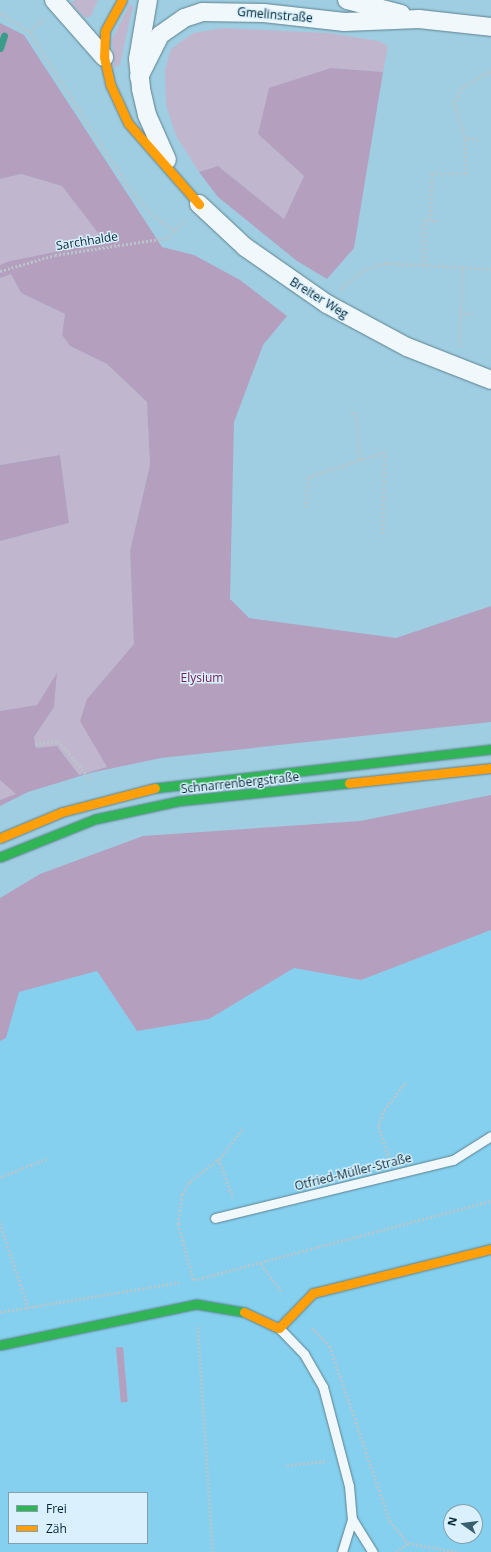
<!DOCTYPE html>
<meta charset="utf-8">
<style>
body{margin:0}
#map{position:relative;width:491px;height:1552px;overflow:hidden;background:#9fcee2;font-family:"Open Sans",sans-serif}
div>[style]{position:absolute}
[style*='--x']{left:calc(var(--x)*1px);top:calc(var(--y)*1px);width:calc(var(--w)*1px);rotate:calc(var(--a)*1deg)}
.built>*{inset:0;background:#85d0ef}
.green>*{inset:0;background:#c0b7cf}
.forest>*{inset:0;background:#b49fbe;transform-origin:0 0}
.stream>*{height:7px;margin:-3.5px;padding:0 3.5px;transform-origin:3.5px;border-radius:3.5px;background:#3c9c8b}
.path>*{height:2.5px;margin-top:-1.25px;transform-origin:0;background:repeating-linear-gradient(90deg,#b8c6cb 0 2px,transparent 0 4px)}
.roads{filter:drop-shadow(0 0 1px #5e8290) drop-shadow(0 0 1px #5e8290)}
.lane>*{height:9px;margin:-4.5px;padding:0 4.5px;transform-origin:4.5px;border-radius:4.5px;background:#f1f8fb}
.street>*{height:18px;margin:-9px;padding:0 9px;transform-origin:9px;border-radius:9px;background:#f1f8fb}
.fast>*{height:9px;margin:-4.5px;padding:0 4.5px;transform-origin:4.5px;border-radius:4.5px;background:#30b455}
.slow>*{height:9px;margin:-4.5px;padding:0 4.5px;transform-origin:4.5px;border-radius:4.5px;background:#ff9f0a}
span{translate:-50% -50%;white-space:nowrap;text-align:center;line-height:1.15;-webkit-text-stroke:3px #daf1fd;paint-order:stroke}
.street-label{font-size:12px;color:#002331}
.park-label{font-size:12px;color:#741752}
.legend{position:absolute;left:8px;top:1492px;width:140px;height:52px;box-sizing:border-box;background:#daf1fd;border:1px solid #839fab;margin:0;padding:5px 7px;list-style:none;font-size:12px;color:#002331}
.legend li{display:flex;align-items:center;gap:8px;height:20px}
.legend b{width:20px;border:1px solid #839fab}
.north{position:absolute;left:443px;top:1504px;width:40px;height:40px;box-sizing:border-box;background:#daf1fd;border:1px solid #839fab;border-radius:50%;rotate:284deg;font-size:11px;font-weight:700;line-height:16px;text-align:center;color:#002331}
.north::after{content:'';display:block;margin:auto;width:14px;height:18px;background:#385f6f;clip-path:polygon(50% 0,100% 100%,50% 72%,0 100%)}
</style>
<div id="map">
<div class="built">
<div style="clip-path:polygon(evenodd,491px 930px,491px 1552px,0 1552px,0 1041px,6px 1038px,18px 992px,97px 971px,137px 1031px,209px 1019px,294px 968px,361px 980px,491px 930px,9px 1493px,147px 1493px,147px 1543px,9px 1543px,9px 1493px,491px 930px,451px 1512px,475px 1512px,475px 1536px,451px 1536px,451px 1512px)"></div>
</div>
<div class="green">
<div style="clip-path:polygon(75px 0,98px 0,91px 16px,85px 18px,71px 3px)"></div>
<div style="clip-path:polygon(130px 4px,133px 6px,120px 64px,114px 69px,112px 39px)"></div>
<div style="clip-path:polygon(224px 28px,328px 33px,379px 41px,388px 46px,383px 72px,331px 68px,258px 134px,304px 176px,284px 219px,218px 166px,199px 172px,176px 136px,166px 105px,165px 70px,171px 49px,193px 33px)"></div>
<div style="clip-path:polygon(21px 174px,62px 186px,105px 242px,0 265px,0 179px)"></div>
<div style="clip-path:polygon(11px 274px,21px 293px,65px 314px,62px 335px,70px 346px,107px 364px,147px 402px,150px 465px,130px 551px,134px 644px,87px 699px,107px 767px,79px 775px,57px 746px,36px 748px,34px 737px,54px 707px,57px 674px,37px 705px,0 711px,0 541px,69px 523px,60px 455px,0 465px,0 278px)"></div>
<div style="clip-path:polygon(0 780px,17px 794px,0 800px)"></div>
</div>
<div class="forest">
<div style="clip-path:polygon(0 23px,24px 35px,162px 247px,194px 255px,240px 280px,287px 316px,263px 345px,234px 422px,230px 599px,249px 618px,396px 638px,491px 606px,491px 722px,161px 758px,90px 773px,28px 792px,0 806px,0 800px,16px 794px,0 780px,0 711px,37px 705px,57px 673px,54px 707px,34px 737px,36px 748px,57px 746px,79px 775px,107px 767px,80px 721px,87px 699px,134px 644px,130px 551px,150px 465px,147px 402px,107px 364px,70px 346px,62px 335px,65px 314px,21px 293px,11px 274px,0 278px,0 265px,10px 261px,105px 242px,62px 186px,21px 174px,0 179px)"></div>
<div style="clip-path:polygon(331px 68px,383px 72px,354px 248px,327px 279px,297px 261px,218px 197px,199px 172px,218px 166px,284px 219px,304px 176px,258px 134px,269px 88px)"></div>
<div style="clip-path:polygon(60px 455px,69px 523px,0 541px,0 465px)"></div>
<div style="clip-path:polygon(491px 795px,491px 930px,361px 980px,294px 968px,209px 1019px,137px 1031px,97px 971px,19px 992px,6px 1038px,0 1041px,0 898px,40px 874px,143px 836px,360px 821px)"></div>
<div style="left:123px;top:1347px;width:55px;height:7px;rotate:85deg"></div>
</div>
<div class="stream">
<div style="--x:0;--y:48;--w:13;--a:-72"></div>
</div>
<div class="path">
<div style="--x:0;--y:12;--w:36;--a:34"></div>
<div style="--x:30;--y:32;--w:183;--a:57.5"></div>
<div style="--x:128;--y:186;--w:40;--a:49"></div>
<div style="--x:154;--y:216;--w:27;--a:34"></div>
<div style="--x:30;--y:32;--w:19;--a:-47"></div>
<div style="--x:478;--y:140;--w:13;--a:-171"></div>
<div style="--x:465;--y:138;--w:35;--a:-108"></div>
<div style="--x:454;--y:105;--w:18;--a:-68"></div>
<div style="--x:461;--y:88;--w:34;--a:-30"></div>
<div style="--x:430;--y:220;--w:46;--a:-87.5"></div>
<div style="--x:432;--y:174;--w:34;--a:0"></div>
<div style="--x:466;--y:174;--w:36;--a:-92"></div>
<div style="--x:424;--y:266;--w:46;--a:-90"></div>
<div style="--x:424;--y:220;--w:16;--a:4"></div>
<div style="--x:0;--y:271;--w:57;--a:-16.2"></div>
<div style="--x:55;--y:255;--w:113;--a:-8.6"></div>
<div style="--x:167;--y:238;--w:25;--a:-45"></div>
<div style="--x:340;--y:289;--w:32;--a:-39"></div>
<div style="--x:365;--y:269;--w:22;--a:-16"></div>
<div style="--x:386;--y:263;--w:105;--a:3.3"></div>
<div style="--x:460;--y:313;--w:46;--a:-87.5"></div>
<div style="--x:460;--y:347;--w:34;--a:-90"></div>
<div style="--x:460;--y:313;--w:13;--a:4"></div>
<div style="--x:351;--y:412;--w:5;--a:11"></div>
<div style="--x:356;--y:413;--w:47;--a:85.1"></div>
<div style="--x:306;--y:508;--w:31;--a:-86"></div>
<div style="--x:308;--y:477;--w:81;--a:-18"></div>
<div style="--x:385;--y:452;--w:82;--a:91.4"></div>
<div style="--x:35;--y:744;--w:24;--a:-7"></div>
<div style="--x:59;--y:741;--w:50;--a:50.6"></div>
<div style="--x:219;--y:1159;--w:41;--a:70.3"></div>
<div style="--x:389;--y:1159;--w:35;--a:-108"></div>
<div style="--x:378;--y:1126;--w:17;--a:-69"></div>
<div style="--x:384;--y:1110;--w:36;--a:-52"></div>
<div style="--x:0;--y:1177;--w:52;--a:-21.6"></div>
<div style="--x:0;--y:1223;--w:91;--a:71.4"></div>
<div style="--x:261;--y:1264;--w:35;--a:53"></div>
<div style="--x:193;--y:1280;--w:58;--a:-105"></div>
<div style="--x:178;--y:1224;--w:30;--a:-82"></div>
<div style="--x:182;--y:1194;--w:15;--a:-58"></div>
<div style="--x:190;--y:1181;--w:36;--a:-37"></div>
<div style="--x:219;--y:1159;--w:39;--a:-52"></div>
<div style="--x:194;--y:1280;--w:307;--a:-14.9"></div>
<div style="--x:0;--y:1312;--w:183;--a:-9.4"></div>
<div style="--x:198;--y:1327;--w:225;--a:86.2"></div>
<div style="--x:312;--y:1328;--w:25;--a:45"></div>
<div style="--x:330;--y:1346;--w:185;--a:71.1"></div>
<div style="--x:390;--y:1521;--w:28;--a:51"></div>
<div style="--x:287;--y:1465;--w:40;--a:-5.7"></div>
<div style="--x:396;--y:1552;--w:15;--a:-37"></div>
<div style="--x:408;--y:1543;--w:51;--a:10.2"></div>
</div>
<div class="roads">
<div class="lane">
<div style="--x:215;--y:1218;--w:245;--a:-13.7"></div>
<div style="--x:453;--y:1160;--w:45;--a:-32.3"></div>
<div style="--x:279;--y:1328;--w:36;--a:46"></div>
<div style="--x:304;--y:1354;--w:38;--a:60"></div>
<div style="--x:323;--y:1387;--w:102;--a:75.3"></div>
<div style="--x:349;--y:1486;--w:33;--a:85"></div>
<div style="--x:352;--y:1519;--w:39;--a:58"></div>
<div style="--x:342;--y:1552;--w:34;--a:-73"></div>
</div>
<div class="street">
<div style="--x:54;--y:0;--w:76;--a:48.7"></div>
<div style="--x:148;--y:0;--w:60;--a:99.6"></div>
<div style="--x:138;--y:59;--w:30;--a:84"></div>
<div style="--x:141;--y:89;--w:27;--a:77"></div>
<div style="--x:147;--y:115;--w:49;--a:66"></div>
<div style="--x:347;--y:0;--w:56;--a:14.5"></div>
<div style="--x:139;--y:77;--w:47;--a:-63.4"></div>
<div style="--x:160;--y:35;--w:29;--a:-35"></div>
<div style="--x:184;--y:18;--w:19;--a:-18"></div>
<div style="--x:202;--y:12;--w:62;--a:0.9"></div>
<div style="--x:264;--y:13;--w:81;--a:6.4"></div>
<div style="--x:344;--y:22;--w:75;--a:-2.3"></div>
<div style="--x:419;--y:19;--w:72;--a:6.3"></div>
<div style="--x:199;--y:204;--w:63;--a:43.1"></div>
<div style="--x:245;--y:247;--w:100;--a:34.8"></div>
<div style="--x:327;--y:304;--w:91;--a:28.3"></div>
<div style="--x:407;--y:347;--w:90;--a:21.4"></div>
</div>
<div class="fast">
<div style="--x:155;--y:788;--w:338;--a:-6.6"></div>
<div style="--x:0;--y:857;--w:102;--a:-21.8"></div>
<div style="--x:95;--y:819;--w:85;--a:-12.2"></div>
<div style="--x:178;--y:801;--w:172;--a:-6"></div>
<div style="--x:0;--y:1345;--w:200;--a:-11.8"></div>
<div style="--x:196;--y:1304;--w:49;--a:9.5"></div>
</div>
<div class="slow">
<div style="--x:122;--y:0;--w:35;--a:119"></div>
<div style="--x:105;--y:31;--w:26;--a:92"></div>
<div style="--x:104;--y:57;--w:28;--a:77"></div>
<div style="--x:110;--y:84;--w:43;--a:65.2"></div>
<div style="--x:128;--y:123;--w:108;--a:48.8"></div>
<div style="--x:349;--y:783;--w:143;--a:-6"></div>
<div style="--x:0;--y:838;--w:67;--a:-22.8"></div>
<div style="--x:62;--y:812;--w:96;--a:-14.5"></div>
<div style="--x:244;--y:1312;--w:38;--a:25"></div>
<div style="--x:279;--y:1328;--w:49;--a:-45.8"></div>
<div style="--x:313;--y:1293;--w:183;--a:-13.9"></div>
</div>
</div>
<div class="street-label">
<span style="left:275px;top:15px;rotate:5deg">Gmelinstraße</span>
<span style="left:87px;top:241px;rotate:-9deg">Sarchhalde</span>
<span style="left:319px;top:298px;rotate:32deg">Breiter Weg</span>
<span style="left:240px;top:783px;rotate:-6deg">Schnarrenbergstraße</span>
<span style="left:353px;top:1172px;rotate:-14deg">Otfried-Müller-Straße</span>
</div>
<div class="park-label">
<span style="left:202px;top:678px">Elysium</span>
</div>
<ul class="legend">
<li><b style="height:5px;background:#30b455"></b>Frei</li>
<li><b style="height:5px;background:#ff9f0a"></b>Zäh</li>
</ul>
<div class="north">N</div>
</div>
